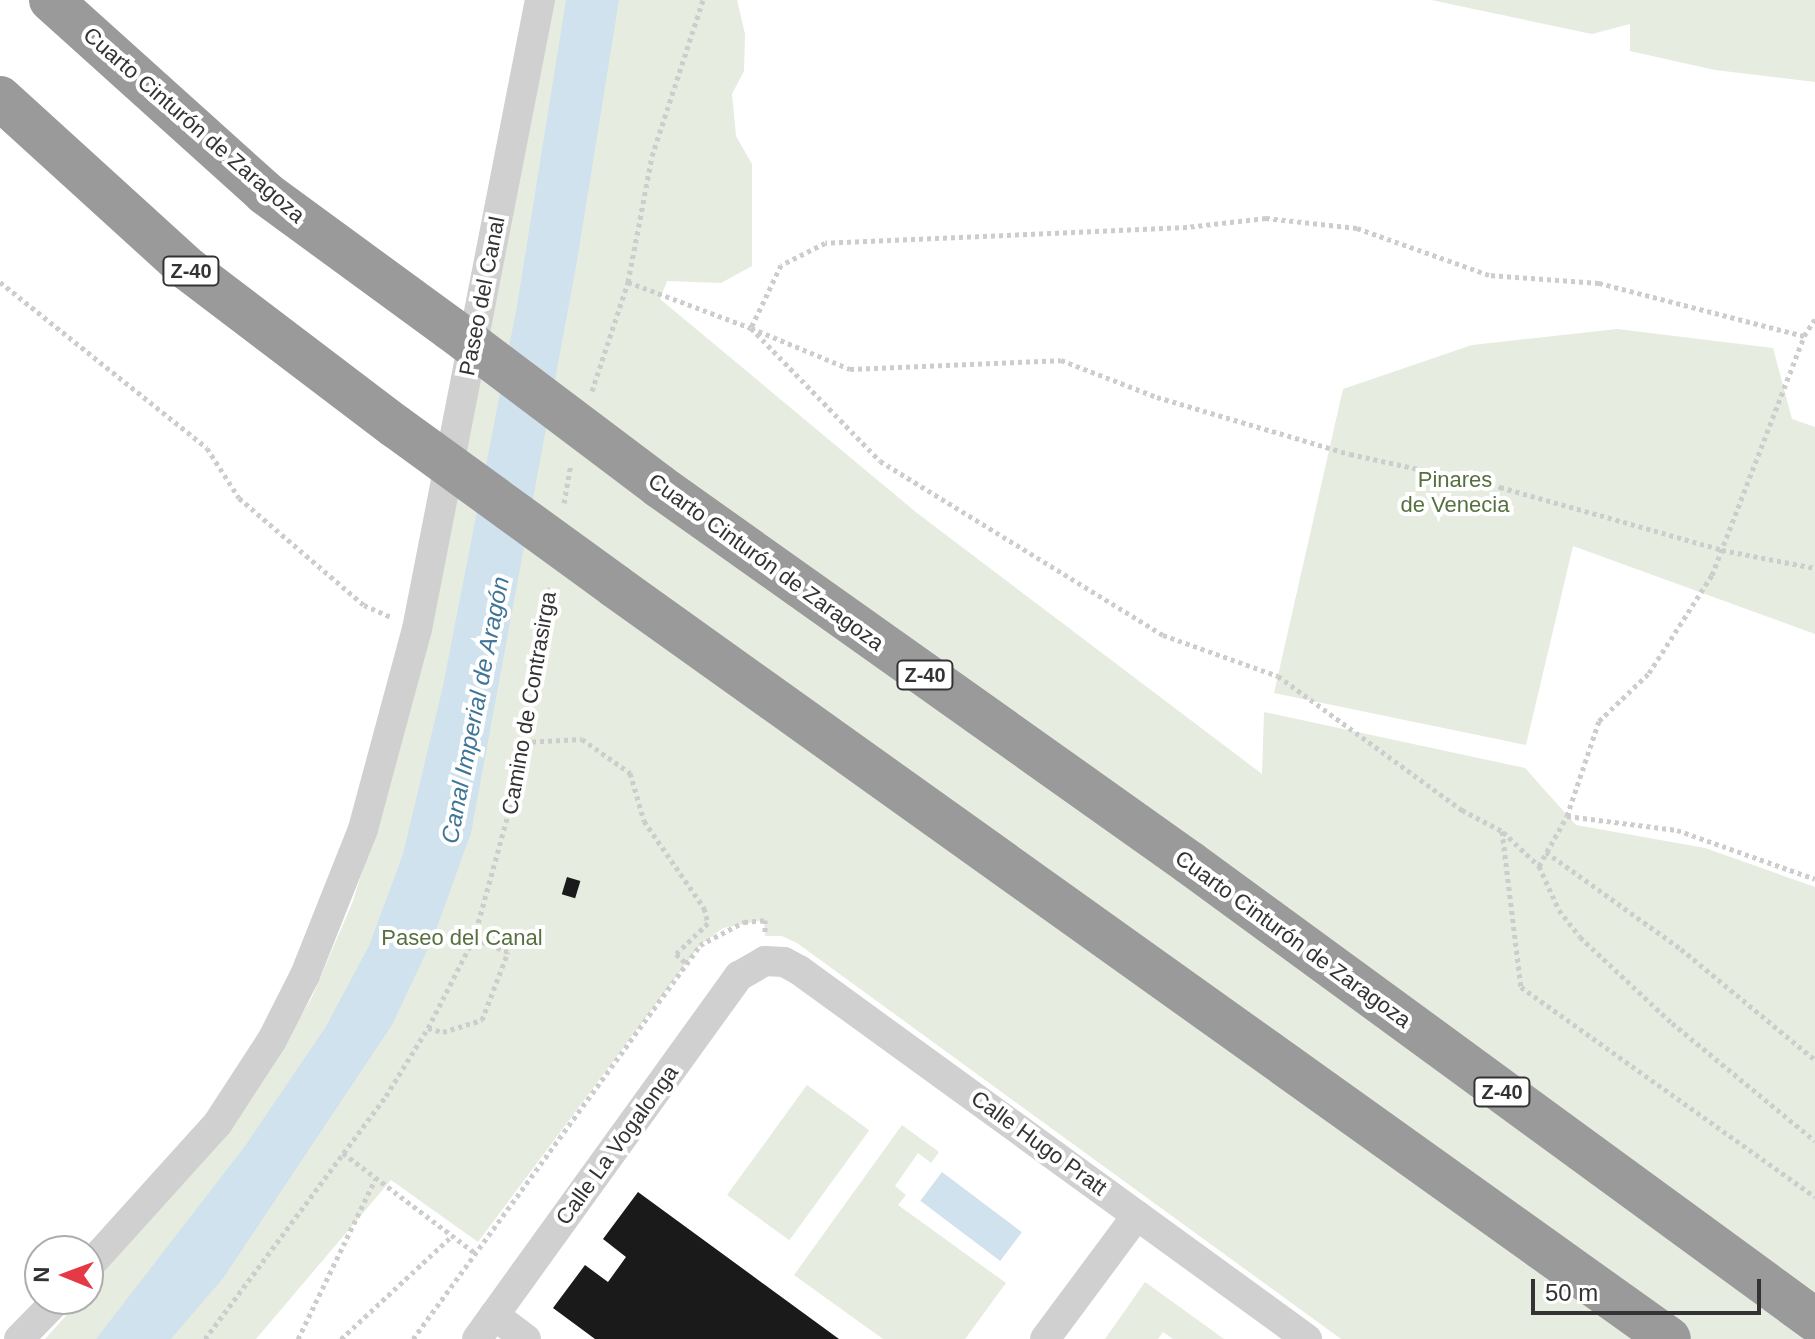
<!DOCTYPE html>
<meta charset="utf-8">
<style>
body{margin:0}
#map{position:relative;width:1815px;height:1339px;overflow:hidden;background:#fff;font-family:Helvetica,sans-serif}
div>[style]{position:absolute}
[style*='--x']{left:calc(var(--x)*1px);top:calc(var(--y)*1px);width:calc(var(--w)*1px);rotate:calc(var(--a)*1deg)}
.green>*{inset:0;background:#e6ecdf;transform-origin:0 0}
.water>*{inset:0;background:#cfe2ee;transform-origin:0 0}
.building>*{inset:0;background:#1a1a1a;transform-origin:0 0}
.path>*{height:5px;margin-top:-2.5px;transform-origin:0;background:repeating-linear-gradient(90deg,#cdcdcd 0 4px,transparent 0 8px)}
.minor>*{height:30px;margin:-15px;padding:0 15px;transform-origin:15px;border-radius:15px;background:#d0d0d0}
.highway>*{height:44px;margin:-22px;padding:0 22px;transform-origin:22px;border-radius:22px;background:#9a9a9a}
.highway-bridge>*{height:44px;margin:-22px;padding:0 22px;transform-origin:22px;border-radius:22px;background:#9a9a9a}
span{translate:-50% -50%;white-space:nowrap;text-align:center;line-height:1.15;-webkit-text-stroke:8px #fff;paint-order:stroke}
.shield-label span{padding:2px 6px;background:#fff;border:2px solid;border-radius:6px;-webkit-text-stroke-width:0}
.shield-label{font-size:20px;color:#333;font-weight:700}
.street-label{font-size:22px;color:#333}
.park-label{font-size:22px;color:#56703f}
.water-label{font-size:24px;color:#3f7597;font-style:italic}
.north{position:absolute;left:24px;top:1235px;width:80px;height:80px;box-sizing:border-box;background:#fff;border:2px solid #adadad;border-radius:50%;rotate:271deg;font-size:22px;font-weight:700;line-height:32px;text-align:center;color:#333}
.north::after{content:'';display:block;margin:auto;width:28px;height:36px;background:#e63946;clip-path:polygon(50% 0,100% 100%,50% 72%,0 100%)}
.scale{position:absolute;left:1531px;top:1279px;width:230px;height:36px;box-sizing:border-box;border:4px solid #333;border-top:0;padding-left:10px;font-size:24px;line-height:28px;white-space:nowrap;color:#333;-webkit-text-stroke:6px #fff;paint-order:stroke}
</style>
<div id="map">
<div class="green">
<div style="clip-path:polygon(551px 0,737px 0,745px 34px,744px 71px,732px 94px,736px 136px,752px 164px,752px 266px,721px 283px,667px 281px,660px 299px,917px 513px,1262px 774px,1264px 712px,1525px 768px,1576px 825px,1705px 848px,1815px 887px,1815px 1339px,1341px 1339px,797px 943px,782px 936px,765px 936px,764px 920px,723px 928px,700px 945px,478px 1242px,391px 1180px,256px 1339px,45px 1339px,81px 1299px,88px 1299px,88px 1291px,253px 1094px,311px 999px,353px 901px,380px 814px)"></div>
<div style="clip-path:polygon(1431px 0,1815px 0,1815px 82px,1715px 70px,1630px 51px,1630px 24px,1592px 34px)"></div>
<div style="clip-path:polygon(1617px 329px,1773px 348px,1792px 419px,1815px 427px,1815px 634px,1573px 546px,1526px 745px,1274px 693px,1343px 389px,1472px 345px)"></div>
<div style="left:807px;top:1085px;width:77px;height:136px;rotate:36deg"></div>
<div style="clip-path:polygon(902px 1125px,939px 1152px,931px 1163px,918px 1153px,895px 1186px,906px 1195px,898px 1205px,1006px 1283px,965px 1339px,883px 1339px,794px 1275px)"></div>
<div style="clip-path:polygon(1145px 1282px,1224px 1339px,1173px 1339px,1163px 1332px,1158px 1339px,1105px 1339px)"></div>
</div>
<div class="water">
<div style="clip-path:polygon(566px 0,619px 0,577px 261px,471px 833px,433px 938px,392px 1025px,224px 1277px,171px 1339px,96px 1339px,245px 1146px,325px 1028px,369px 946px,403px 854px,443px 686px,517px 306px)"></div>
<div style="left:942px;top:1172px;width:100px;height:36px;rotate:37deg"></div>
</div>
<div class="building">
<div style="left:567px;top:877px;width:14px;height:18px;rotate:17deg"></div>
<div style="clip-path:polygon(638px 1192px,839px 1339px,595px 1339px,553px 1308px,585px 1265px,608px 1282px,626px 1257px,603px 1239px)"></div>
</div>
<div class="path">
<div style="--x:0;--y:282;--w:265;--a:38.7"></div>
<div style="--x:207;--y:448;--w:59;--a:57.4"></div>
<div style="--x:239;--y:498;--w:165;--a:40.6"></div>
<div style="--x:364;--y:605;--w:30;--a:24"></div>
<div style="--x:628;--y:282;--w:131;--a:20.5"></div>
<div style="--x:751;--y:328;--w:185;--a:45.9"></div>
<div style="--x:880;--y:461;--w:332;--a:31.6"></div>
<div style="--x:1163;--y:635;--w:122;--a:19.6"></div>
<div style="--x:1278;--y:676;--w:228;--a:36.1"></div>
<div style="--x:1462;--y:810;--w:45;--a:27.7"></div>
<div style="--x:1502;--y:831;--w:157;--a:83.1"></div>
<div style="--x:1521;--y:987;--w:361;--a:35.5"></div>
<div style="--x:1815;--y:319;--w:20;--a:123"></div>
<div style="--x:1804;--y:336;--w:212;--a:-165.5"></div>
<div style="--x:1599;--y:283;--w:110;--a:-175.8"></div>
<div style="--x:1489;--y:275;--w:140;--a:-160.4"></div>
<div style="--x:1357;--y:228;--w:92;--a:-173.7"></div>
<div style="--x:1266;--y:218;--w:80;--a:173.5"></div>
<div style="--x:1187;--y:227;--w:362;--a:177.5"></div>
<div style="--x:825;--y:243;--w:49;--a:153.4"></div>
<div style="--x:781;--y:265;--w:70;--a:115.5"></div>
<div style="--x:751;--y:328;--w:107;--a:22.5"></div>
<div style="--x:850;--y:369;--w:211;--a:-2.4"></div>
<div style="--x:1061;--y:360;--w:103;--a:21.1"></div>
<div style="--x:1157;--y:397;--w:201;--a:16.5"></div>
<div style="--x:1350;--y:454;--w:154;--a:12.4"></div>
<div style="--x:1500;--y:487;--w:231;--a:15.8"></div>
<div style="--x:1722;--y:550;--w:95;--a:11"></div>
<div style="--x:592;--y:391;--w:115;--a:-71.7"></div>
<div style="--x:628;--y:282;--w:128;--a:-79.2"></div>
<div style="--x:652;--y:156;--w:164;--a:-71.9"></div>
<div style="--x:564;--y:503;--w:39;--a:-80"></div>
<div style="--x:524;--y:742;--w:58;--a:-3"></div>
<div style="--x:582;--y:739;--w:59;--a:35.3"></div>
<div style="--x:630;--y:773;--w:50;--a:73.7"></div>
<div style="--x:644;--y:821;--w:106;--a:55.4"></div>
<div style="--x:704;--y:908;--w:16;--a:75"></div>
<div style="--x:708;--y:923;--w:45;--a:135.9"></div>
<div style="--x:676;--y:954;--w:12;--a:42"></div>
<div style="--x:1567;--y:816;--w:111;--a:7.3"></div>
<div style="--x:1677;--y:830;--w:146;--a:19.5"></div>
<div style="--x:1503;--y:832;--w:50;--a:43.4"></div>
<div style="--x:1539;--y:866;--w:57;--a:-60.8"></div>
<div style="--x:1567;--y:816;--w:100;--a:-71.4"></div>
<div style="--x:1599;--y:721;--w:69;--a:-43.8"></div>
<div style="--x:1649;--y:673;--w:117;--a:-57.3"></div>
<div style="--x:1712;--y:575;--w:256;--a:-68.9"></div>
<div style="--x:1546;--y:852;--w:166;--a:35.7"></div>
<div style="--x:1681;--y:949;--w:174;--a:39.6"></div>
<div style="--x:1539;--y:866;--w:48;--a:65.6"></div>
<div style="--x:1559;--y:910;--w:34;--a:52"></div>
<div style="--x:1580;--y:937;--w:126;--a:43.1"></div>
<div style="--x:1672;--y:1023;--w:185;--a:39.5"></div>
<div style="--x:428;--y:1028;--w:16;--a:15"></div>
<div style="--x:443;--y:1032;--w:41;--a:-17.1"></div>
<div style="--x:482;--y:1020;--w:73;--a:-69.1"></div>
<div style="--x:508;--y:952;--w:37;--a:-158"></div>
<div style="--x:343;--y:1153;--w:164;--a:37.1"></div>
<div style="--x:205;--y:1339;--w:303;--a:-53.3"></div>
<div style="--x:386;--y:1096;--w:80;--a:-58.3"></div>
<div style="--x:428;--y:1028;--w:101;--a:-62.9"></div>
<div style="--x:474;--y:938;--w:147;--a:-74.6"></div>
<div style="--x:513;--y:796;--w:215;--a:-79.8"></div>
<div style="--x:298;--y:1339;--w:177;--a:-64.2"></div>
<div style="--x:341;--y:1339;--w:151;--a:-42.9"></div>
<div style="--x:413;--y:1339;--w:487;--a:-53.9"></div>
<div style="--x:700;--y:945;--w:50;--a:-27.6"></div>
<div style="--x:744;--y:922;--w:21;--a:-5"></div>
<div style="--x:765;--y:920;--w:14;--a:90"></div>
</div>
<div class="minor">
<div style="--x:88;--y:1267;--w:194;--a:-47.9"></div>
<div style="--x:218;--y:1123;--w:99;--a:-57"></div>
<div style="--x:272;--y:1040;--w:73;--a:-63.1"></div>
<div style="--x:305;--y:975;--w:157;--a:-68.3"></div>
<div style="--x:363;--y:829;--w:207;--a:-74.9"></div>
<div style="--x:417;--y:629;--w:641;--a:-78.94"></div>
<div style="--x:494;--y:1315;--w:40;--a:37"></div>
<div style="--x:19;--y:1339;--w:56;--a:-45.7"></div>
<div style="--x:477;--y:1339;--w:448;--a:-54.2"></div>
<div style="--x:739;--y:976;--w:30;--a:-30"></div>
<div style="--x:765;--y:961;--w:19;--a:3"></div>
<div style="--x:784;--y:962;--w:17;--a:28"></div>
<div style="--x:799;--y:970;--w:628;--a:35.99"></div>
<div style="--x:1045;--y:1339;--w:154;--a:-53.4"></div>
</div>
<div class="highway">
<div style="--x:51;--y:0;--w:288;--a:42"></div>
<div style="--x:265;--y:193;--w:230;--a:36.2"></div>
<div style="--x:0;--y:98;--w:254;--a:42.3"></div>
<div style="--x:188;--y:269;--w:260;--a:37.2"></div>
<div style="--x:659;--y:486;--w:651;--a:35.37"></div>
<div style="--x:1190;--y:863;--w:774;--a:36.17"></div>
<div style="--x:615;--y:586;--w:1295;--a:35.54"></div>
</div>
<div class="highway-bridge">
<div style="--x:451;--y:329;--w:261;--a:37"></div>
<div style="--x:395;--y:426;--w:272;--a:36"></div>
</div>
<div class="shield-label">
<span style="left:191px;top:271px">Z-40</span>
<span style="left:925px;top:675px">Z-40</span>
<span style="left:1502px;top:1092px">Z-40</span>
</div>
<div class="street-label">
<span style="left:194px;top:125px;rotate:41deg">Cuarto Cinturón de Zaragoza</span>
<span style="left:482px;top:296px;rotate:-79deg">Paseo del Canal</span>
<span style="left:766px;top:562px;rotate:36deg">Cuarto Cinturón de Zaragoza</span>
<span style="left:529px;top:703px;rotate:-80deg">Camino de Contrasirga</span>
<span style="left:1293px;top:939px;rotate:36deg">Cuarto Cinturón de Zaragoza</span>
<span style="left:1039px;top:1143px;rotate:36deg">Calle Hugo Pratt</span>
<span style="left:617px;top:1145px;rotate:-54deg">Calle La Vogalonga</span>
</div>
<div class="park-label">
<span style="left:1455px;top:492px">Pinares<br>de Venecia</span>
<span style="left:462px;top:938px">Paseo del Canal</span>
</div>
<div class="water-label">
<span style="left:475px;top:710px;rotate:-79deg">Canal Imperial de Aragón</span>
</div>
<div class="north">N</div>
<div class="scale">50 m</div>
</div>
